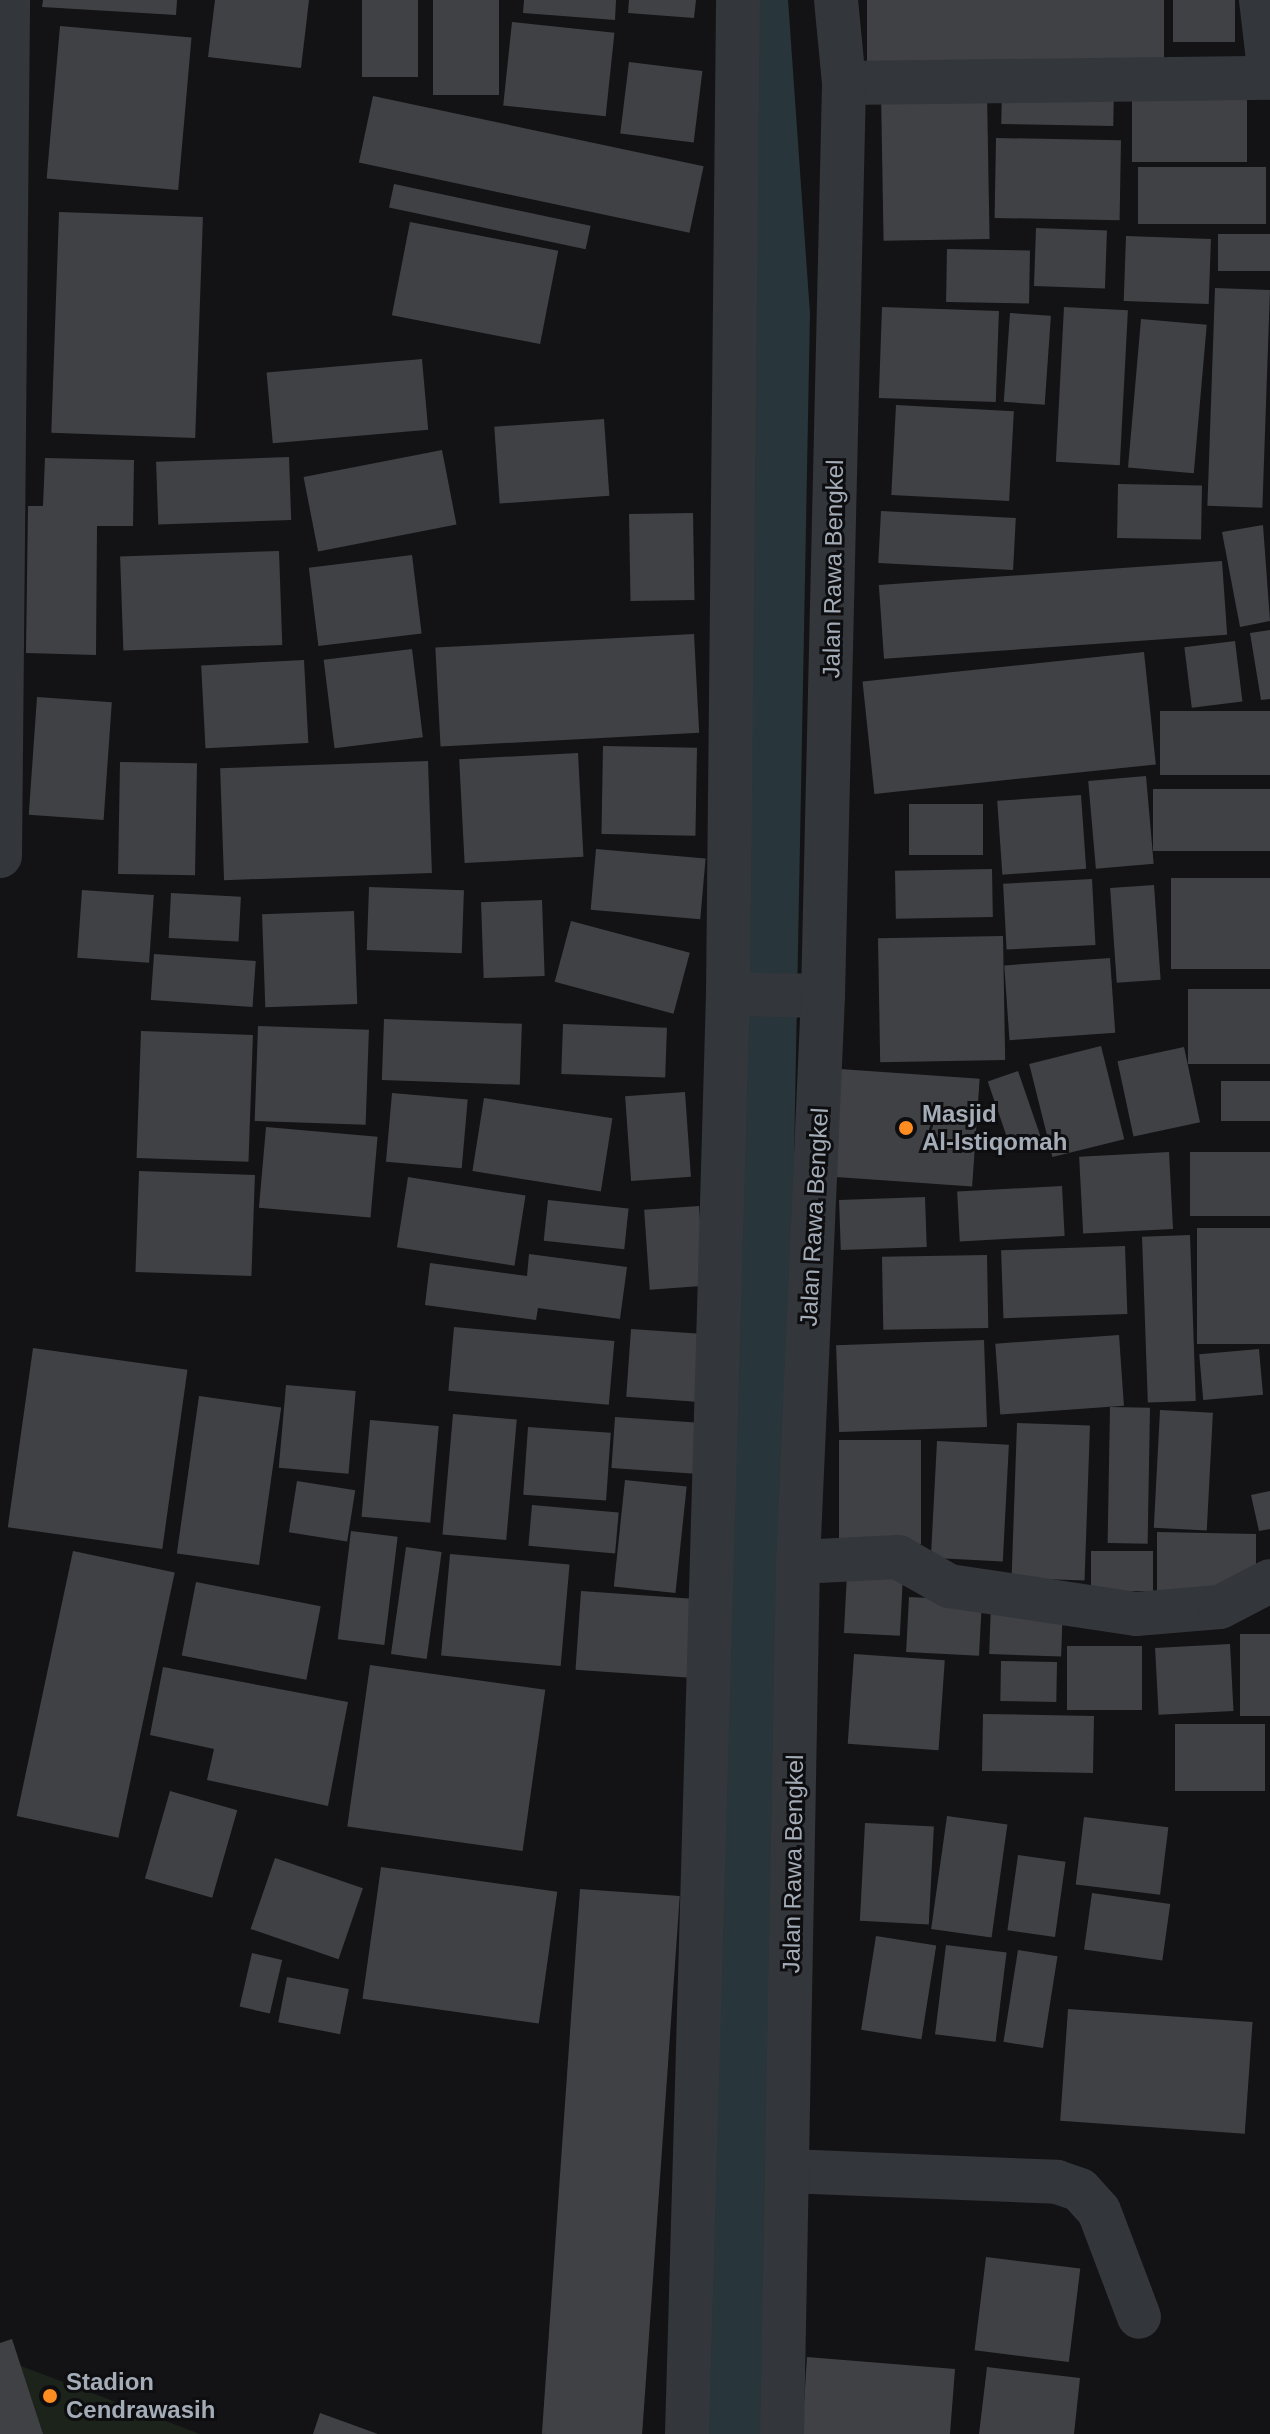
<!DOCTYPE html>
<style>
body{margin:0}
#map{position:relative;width:1270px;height:2434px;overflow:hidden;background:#131315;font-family:Helvetica,sans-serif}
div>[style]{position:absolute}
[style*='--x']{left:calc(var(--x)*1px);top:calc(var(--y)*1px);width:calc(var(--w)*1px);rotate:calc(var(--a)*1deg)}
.green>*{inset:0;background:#1b231b}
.canal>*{height:64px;margin:-32px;padding:0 32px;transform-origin:32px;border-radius:32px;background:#28353a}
.building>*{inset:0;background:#3f4145;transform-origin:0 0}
.minor>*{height:44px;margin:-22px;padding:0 22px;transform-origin:22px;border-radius:22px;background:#33363a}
.dots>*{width:22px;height:22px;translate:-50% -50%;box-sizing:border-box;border:4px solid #0e0e10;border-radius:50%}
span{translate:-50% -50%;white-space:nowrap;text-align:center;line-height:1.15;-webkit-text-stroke:6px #0e0e10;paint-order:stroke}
.street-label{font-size:24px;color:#a3acb7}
.poi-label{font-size:24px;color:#a3acb7;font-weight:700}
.left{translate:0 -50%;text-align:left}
</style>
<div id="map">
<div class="green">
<div style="clip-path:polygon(0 2358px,200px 2434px,0 2434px)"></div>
</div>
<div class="canal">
<div style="--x:738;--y:2434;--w:2119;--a:-88.92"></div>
<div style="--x:778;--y:315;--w:316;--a:-94"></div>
</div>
<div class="building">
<div style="clip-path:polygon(43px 0,177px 0,176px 15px,42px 7px)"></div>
<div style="clip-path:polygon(215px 0,309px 0,301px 68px,208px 57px)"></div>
<div style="left:362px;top:0;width:56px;height:77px"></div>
<div style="left:433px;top:0;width:66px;height:95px"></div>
<div style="clip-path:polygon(524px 0,616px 0,615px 20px,523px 13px)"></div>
<div style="clip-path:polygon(629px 0,696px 0,694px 18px,628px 13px)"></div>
<div style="left:867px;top:0;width:297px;height:64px"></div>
<div style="left:1173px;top:0;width:62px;height:42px"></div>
<div style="left:512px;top:22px;width:103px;height:84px;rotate:6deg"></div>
<div style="left:60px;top:26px;width:132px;height:153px;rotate:5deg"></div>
<div style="left:629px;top:62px;width:74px;height:72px;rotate:7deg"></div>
<div style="left:1002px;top:83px;width:112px;height:41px;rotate:1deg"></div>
<div style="left:1132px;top:85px;width:115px;height:77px"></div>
<div style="left:987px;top:92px;width:147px;height:106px;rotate:89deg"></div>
<div style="left:373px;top:96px;width:338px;height:68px;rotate:12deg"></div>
<div style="left:996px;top:138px;width:125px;height:80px;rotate:1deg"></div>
<div style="left:1138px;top:167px;width:128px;height:57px"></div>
<div style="left:394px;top:184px;width:201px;height:24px;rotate:12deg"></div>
<div style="left:59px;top:212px;width:144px;height:221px;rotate:2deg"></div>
<div style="left:410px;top:222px;width:151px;height:95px;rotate:11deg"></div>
<div style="left:1036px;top:228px;width:71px;height:58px;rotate:2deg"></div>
<div style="left:1270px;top:234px;width:37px;height:52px;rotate:90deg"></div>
<div style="left:1126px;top:236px;width:85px;height:65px;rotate:2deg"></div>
<div style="left:947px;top:249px;width:83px;height:53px;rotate:1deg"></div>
<div style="left:1215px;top:288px;width:55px;height:218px;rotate:2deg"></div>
<div style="left:882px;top:307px;width:117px;height:91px;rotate:2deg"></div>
<div style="left:1064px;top:307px;width:64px;height:155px;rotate:3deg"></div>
<div style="left:1010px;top:313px;width:41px;height:89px;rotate:4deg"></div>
<div style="left:1141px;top:319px;width:66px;height:149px;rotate:5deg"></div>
<div style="left:422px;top:359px;width:71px;height:156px;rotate:85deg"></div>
<div style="left:896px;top:405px;width:118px;height:90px;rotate:3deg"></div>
<div style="left:604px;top:419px;width:77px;height:110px;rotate:86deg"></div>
<div style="left:442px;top:450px;width:76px;height:141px;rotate:79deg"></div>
<div style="left:289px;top:457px;width:63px;height:133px;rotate:88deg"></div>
<div style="clip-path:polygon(45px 458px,134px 460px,133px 526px,97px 526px,96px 655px,26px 653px,28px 506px,43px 506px)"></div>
<div style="left:1118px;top:484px;width:84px;height:54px;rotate:1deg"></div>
<div style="left:881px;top:511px;width:135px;height:52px;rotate:3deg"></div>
<div style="left:693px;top:513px;width:87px;height:64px;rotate:89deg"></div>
<div style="clip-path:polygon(1263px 525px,1270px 621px,1240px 627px,1222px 532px)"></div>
<div style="left:279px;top:551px;width:94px;height:159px;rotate:88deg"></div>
<div style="left:412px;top:555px;width:79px;height:104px;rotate:83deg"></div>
<div style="left:1222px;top:561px;width:74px;height:344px;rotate:86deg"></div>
<div style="clip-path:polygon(1270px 630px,1270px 699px,1261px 700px,1250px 633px)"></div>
<div style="left:694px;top:634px;width:99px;height:259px;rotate:87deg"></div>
<div style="left:1235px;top:641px;width:61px;height:51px;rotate:83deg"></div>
<div style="left:412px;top:649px;width:89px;height:89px;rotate:83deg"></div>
<div style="left:1144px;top:652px;width:113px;height:283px;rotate:84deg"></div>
<div style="left:304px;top:660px;width:83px;height:103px;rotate:87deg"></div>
<div style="left:37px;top:697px;width:75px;height:118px;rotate:4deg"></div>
<div style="left:1270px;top:711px;width:64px;height:110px;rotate:90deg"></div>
<div style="left:603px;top:746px;width:94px;height:88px;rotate:1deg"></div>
<div style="left:578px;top:753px;width:104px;height:119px;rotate:87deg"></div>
<div style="left:428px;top:761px;width:112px;height:208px;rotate:88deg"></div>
<div style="left:120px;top:762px;width:77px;height:112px;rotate:1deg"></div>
<div style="left:1146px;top:776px;width:88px;height:58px;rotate:85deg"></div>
<div style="left:1270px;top:789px;width:62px;height:117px;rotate:90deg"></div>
<div style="left:1081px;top:795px;width:74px;height:84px;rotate:86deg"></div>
<div style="left:909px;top:804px;width:74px;height:51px"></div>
<div style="left:596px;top:849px;width:110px;height:61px;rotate:5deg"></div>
<div style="left:992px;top:869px;width:48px;height:97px;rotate:89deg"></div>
<div style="left:1270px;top:878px;width:91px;height:99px;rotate:90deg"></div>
<div style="left:1092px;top:879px;width:66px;height:89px;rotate:87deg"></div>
<div style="left:1154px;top:885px;width:95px;height:44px;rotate:86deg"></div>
<div style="left:369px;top:887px;width:95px;height:63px;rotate:2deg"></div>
<div style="left:82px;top:890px;width:72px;height:68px;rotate:4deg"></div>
<div style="left:171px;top:893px;width:70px;height:45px;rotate:3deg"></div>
<div style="left:542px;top:900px;width:76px;height:61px;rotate:88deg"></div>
<div style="left:354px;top:911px;width:93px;height:92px;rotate:88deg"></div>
<div style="left:571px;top:921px;width:123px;height:63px;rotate:15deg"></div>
<div style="left:1003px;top:936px;width:124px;height:125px;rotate:89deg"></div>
<div style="left:154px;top:954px;width:102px;height:46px;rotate:4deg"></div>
<div style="left:1110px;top:958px;width:75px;height:106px;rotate:86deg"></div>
<div style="left:1270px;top:989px;width:75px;height:82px;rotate:90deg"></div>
<div style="left:384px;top:1019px;width:138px;height:61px;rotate:2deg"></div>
<div style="left:563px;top:1024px;width:104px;height:50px;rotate:2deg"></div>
<div style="left:258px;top:1026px;width:111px;height:95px;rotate:2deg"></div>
<div style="left:141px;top:1031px;width:112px;height:127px;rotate:2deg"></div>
<div style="left:1101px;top:1046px;width:96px;height:74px;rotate:76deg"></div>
<div style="left:1184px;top:1047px;width:77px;height:68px;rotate:78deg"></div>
<div style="left:840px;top:1069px;width:140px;height:108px;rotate:4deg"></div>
<div style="left:1018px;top:1071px;width:69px;height:32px;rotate:71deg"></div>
<div style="left:1270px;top:1081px;width:40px;height:49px;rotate:90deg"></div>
<div style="left:685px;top:1092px;width:85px;height:60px;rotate:86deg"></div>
<div style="left:392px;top:1093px;width:76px;height:69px;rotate:5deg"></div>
<div style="left:484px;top:1098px;width:130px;height:74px;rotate:9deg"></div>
<div style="left:266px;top:1127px;width:112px;height:81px;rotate:5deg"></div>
<div style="left:1169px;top:1152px;width:77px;height:90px;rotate:87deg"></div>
<div style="left:1270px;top:1152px;width:64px;height:80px;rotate:90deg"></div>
<div style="left:139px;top:1171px;width:116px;height:101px;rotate:2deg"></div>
<div style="left:408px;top:1177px;width:119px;height:71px;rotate:9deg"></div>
<div style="left:1062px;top:1186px;width:50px;height:105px;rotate:87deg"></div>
<div style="left:925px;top:1197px;width:50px;height:86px;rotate:88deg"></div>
<div style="left:548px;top:1200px;width:81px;height:41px;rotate:6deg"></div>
<div style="left:699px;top:1206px;width:80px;height:55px;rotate:86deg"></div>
<div style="left:1197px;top:1228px;width:73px;height:116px"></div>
<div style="left:1190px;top:1235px;width:166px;height:48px;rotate:88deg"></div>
<div style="left:1125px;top:1246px;width:68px;height:124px;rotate:88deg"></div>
<div style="clip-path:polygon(529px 1254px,627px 1267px,620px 1319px,538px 1308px,536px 1320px,425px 1305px,430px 1263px,527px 1276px)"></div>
<div style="left:987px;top:1255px;width:73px;height:105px;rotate:89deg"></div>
<div style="left:454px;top:1327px;width:161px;height:64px;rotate:5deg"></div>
<div style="left:631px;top:1329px;width:73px;height:68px;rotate:4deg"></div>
<div style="left:1119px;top:1335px;width:71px;height:124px;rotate:86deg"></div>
<div style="left:984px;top:1340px;width:87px;height:148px;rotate:88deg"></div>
<div style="left:33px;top:1348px;width:156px;height:181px;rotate:8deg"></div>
<div style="left:1259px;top:1349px;width:46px;height:60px;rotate:85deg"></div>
<div style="left:286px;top:1385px;width:70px;height:83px;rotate:5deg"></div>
<div style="left:199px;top:1396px;width:83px;height:159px;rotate:8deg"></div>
<div style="left:1110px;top:1407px;width:40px;height:136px;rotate:1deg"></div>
<div style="left:1160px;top:1410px;width:53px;height:118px;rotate:3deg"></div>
<div style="left:453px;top:1414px;width:64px;height:121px;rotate:5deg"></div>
<div style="left:615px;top:1417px;width:84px;height:51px;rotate:4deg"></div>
<div style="left:370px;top:1420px;width:69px;height:97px;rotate:5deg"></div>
<div style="left:1017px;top:1423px;width:73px;height:155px;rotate:2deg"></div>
<div style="left:528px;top:1427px;width:83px;height:68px;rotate:4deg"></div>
<div style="left:839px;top:1440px;width:82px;height:104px"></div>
<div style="left:937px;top:1441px;width:72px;height:117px;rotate:3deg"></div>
<div style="left:625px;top:1480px;width:62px;height:107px;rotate:6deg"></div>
<div style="left:297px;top:1481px;width:59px;height:52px;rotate:9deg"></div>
<div style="clip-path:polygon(1270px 1491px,1270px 1529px,1259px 1531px,1251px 1495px)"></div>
<div style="left:532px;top:1505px;width:87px;height:41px;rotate:5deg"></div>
<div style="left:351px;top:1531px;width:47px;height:109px;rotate:7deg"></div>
<div style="clip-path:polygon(1157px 1532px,1256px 1534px,1256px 1586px,1157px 1597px)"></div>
<div style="left:406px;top:1547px;width:36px;height:108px;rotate:8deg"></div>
<div style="left:73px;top:1551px;width:104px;height:271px;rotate:12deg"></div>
<div style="left:1091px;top:1551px;width:62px;height:40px"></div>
<div style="left:450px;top:1554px;width:120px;height:102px;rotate:5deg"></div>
<div style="left:847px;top:1574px;width:56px;height:59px;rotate:3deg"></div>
<div style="left:196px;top:1582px;width:127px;height:75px;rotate:11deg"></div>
<div style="left:581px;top:1591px;width:115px;height:79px;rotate:4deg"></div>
<div style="left:909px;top:1597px;width:73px;height:55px;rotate:3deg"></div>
<div style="left:991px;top:1602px;width:72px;height:52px;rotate:2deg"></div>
<div style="left:1240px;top:1634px;width:30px;height:82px"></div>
<div style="left:1230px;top:1644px;width:67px;height:75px;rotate:87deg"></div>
<div style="left:1067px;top:1646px;width:75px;height:64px"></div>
<div style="left:854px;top:1654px;width:91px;height:90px;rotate:4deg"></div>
<div style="left:1001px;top:1661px;width:56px;height:40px;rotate:1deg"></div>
<div style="left:370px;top:1665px;width:177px;height:163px;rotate:8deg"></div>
<div style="clip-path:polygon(163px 1667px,348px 1702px,328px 1806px,207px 1780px,214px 1749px,150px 1735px)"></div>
<div style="left:983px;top:1714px;width:111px;height:57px;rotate:1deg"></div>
<div style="left:1265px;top:1724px;width:67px;height:90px;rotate:90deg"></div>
<div style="left:170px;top:1791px;width:70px;height:91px;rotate:16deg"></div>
<div style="left:947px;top:1816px;width:61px;height:114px;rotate:8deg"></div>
<div style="left:1084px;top:1817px;width:85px;height:68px;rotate:7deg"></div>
<div style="left:865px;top:1823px;width:69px;height:98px;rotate:3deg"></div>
<div style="left:1018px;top:1855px;width:48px;height:76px;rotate:8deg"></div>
<div style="left:275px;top:1858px;width:93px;height:75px;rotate:19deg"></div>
<div style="left:381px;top:1867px;width:178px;height:133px;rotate:8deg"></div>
<div style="left:580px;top:1889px;width:100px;height:546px;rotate:4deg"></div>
<div style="left:1092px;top:1893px;width:79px;height:57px;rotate:8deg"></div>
<div style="left:876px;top:1936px;width:61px;height:95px;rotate:9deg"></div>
<div style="left:946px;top:1945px;width:61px;height:90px;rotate:7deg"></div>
<div style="left:1018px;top:1950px;width:40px;height:93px;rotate:9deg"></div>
<div style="left:252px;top:1953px;width:31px;height:55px;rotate:13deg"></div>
<div style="left:287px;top:1977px;width:63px;height:46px;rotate:11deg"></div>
<div style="left:1068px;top:2009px;width:185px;height:112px;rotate:4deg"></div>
<div style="left:986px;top:2257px;width:95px;height:94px;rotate:7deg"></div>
<div style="clip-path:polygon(12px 2339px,43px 2434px,0 2434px,0 2343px)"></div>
<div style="clip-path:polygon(807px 2357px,955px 2369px,950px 2434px,802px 2434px)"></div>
<div style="clip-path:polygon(987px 2367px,1080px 2378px,1074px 2434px,979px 2434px)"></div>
<div style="clip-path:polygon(320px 2413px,378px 2434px,313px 2434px)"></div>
</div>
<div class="minor">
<div style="--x:1261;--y:0;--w:78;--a:83.3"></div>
<div style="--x:844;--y:83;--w:426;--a:-0.7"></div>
<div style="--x:0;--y:856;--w:856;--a:-89.46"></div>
<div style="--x:728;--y:994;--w:95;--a:1.2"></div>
<div style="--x:798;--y:1562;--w:100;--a:-2.9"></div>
<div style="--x:898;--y:1557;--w:59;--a:29.6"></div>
<div style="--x:949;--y:1586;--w:189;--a:8.5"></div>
<div style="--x:1136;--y:1614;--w:84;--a:-4.8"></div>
<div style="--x:1220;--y:1607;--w:56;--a:-27.5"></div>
<div style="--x:788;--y:2171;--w:269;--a:2.3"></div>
<div style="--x:1057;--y:2182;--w:24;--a:19"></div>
<div style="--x:1080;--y:2190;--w:28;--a:48"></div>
<div style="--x:1099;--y:2211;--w:113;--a:69.3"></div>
<div style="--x:687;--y:2434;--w:1441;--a:-88.37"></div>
<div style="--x:728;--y:994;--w:994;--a:-89.42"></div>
<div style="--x:782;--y:2434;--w:872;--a:-88.95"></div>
<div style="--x:798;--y:1562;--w:567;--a:-87.47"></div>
<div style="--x:823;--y:996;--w:913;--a:-88.68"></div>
<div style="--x:844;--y:83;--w:83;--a:-95.5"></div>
</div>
<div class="dots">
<div style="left:906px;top:1128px;background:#ff8c21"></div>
<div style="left:50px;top:2396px;background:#ff8c21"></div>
</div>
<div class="street-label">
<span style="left:833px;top:569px;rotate:-89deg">Jalan Rawa Bengkel</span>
<span style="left:814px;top:1217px;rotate:-87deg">Jalan Rawa Bengkel</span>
<span style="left:793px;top:1864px;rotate:-89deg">Jalan Rawa Bengkel</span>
</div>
<div class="poi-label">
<span class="left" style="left:922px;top:1128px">Masjid<br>Al-Istiqomah</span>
<span class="left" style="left:66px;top:2396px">Stadion<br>Cendrawasih</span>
</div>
</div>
